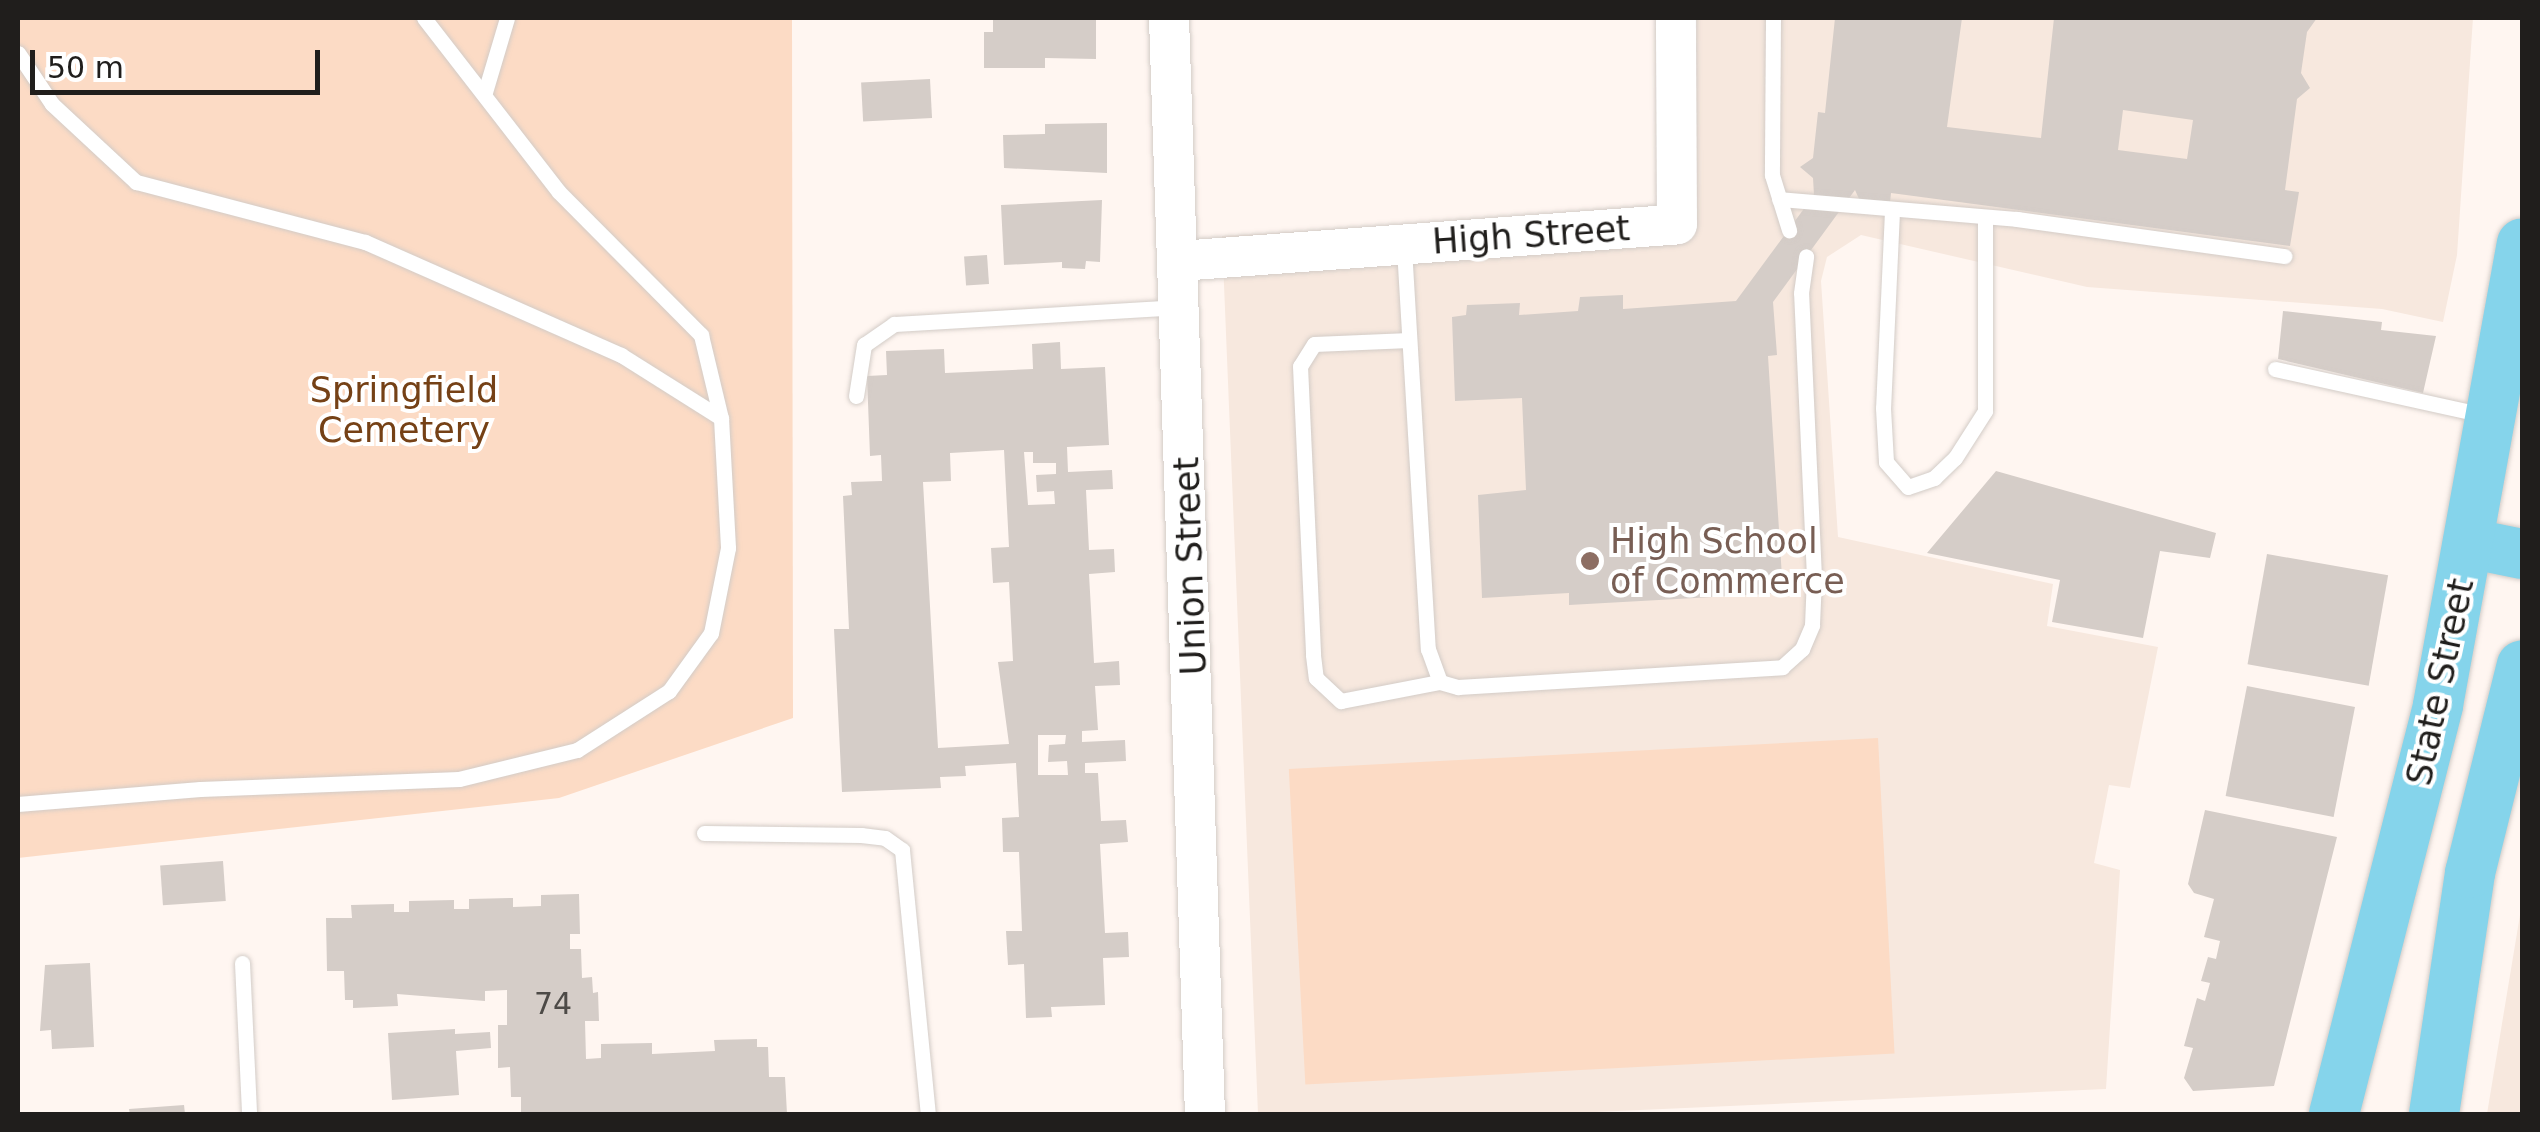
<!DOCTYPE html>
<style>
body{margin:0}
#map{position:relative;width:2540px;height:1132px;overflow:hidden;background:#fff6f1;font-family:"DejaVu Sans",sans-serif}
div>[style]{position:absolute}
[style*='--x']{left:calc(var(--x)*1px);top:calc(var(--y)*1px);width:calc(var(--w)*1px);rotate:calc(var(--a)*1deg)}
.built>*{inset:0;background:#f7e8de}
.green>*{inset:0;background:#fcdbc5;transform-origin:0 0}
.building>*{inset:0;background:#d5cdc8;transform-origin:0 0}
.roads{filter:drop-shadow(0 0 2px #d3ccc7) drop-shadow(0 0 2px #d3ccc7)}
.service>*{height:15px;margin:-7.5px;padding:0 7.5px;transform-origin:7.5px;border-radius:7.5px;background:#fff}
.tertiary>*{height:40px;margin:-20px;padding:0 20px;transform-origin:20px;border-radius:20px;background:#fff}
.primary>*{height:50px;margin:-25px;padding:0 25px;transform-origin:25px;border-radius:25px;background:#85d4eb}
.dots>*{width:28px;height:28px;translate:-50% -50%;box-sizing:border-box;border:5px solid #fff;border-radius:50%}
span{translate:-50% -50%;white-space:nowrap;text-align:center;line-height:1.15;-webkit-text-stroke:8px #fff;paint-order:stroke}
.number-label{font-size:30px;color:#4d4a47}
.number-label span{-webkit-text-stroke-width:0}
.street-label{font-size:35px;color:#201e1c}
.park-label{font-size:35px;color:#754116}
.education-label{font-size:35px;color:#785e54}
.left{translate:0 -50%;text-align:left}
.frame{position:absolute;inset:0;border:20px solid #201e1c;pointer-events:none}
.scale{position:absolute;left:30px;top:50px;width:290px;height:45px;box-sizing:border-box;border:5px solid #201e1c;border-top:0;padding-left:12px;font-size:30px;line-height:35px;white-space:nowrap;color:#201e1c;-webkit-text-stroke:8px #fff;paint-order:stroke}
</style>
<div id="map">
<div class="built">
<div style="clip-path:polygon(1697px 18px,2473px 18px,2457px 255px,2443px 322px,2382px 309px,2087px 287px,1861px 235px,1827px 257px,1821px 281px,1838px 537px,2053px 584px,2047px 626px,2158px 647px,2130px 788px,2109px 785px,2094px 863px,2120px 870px,2106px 1089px,1551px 1114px,1258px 1114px,1222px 236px,1694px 210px)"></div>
<div style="clip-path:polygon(2522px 903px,2522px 1114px,2487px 1114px)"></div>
</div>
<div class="green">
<div style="clip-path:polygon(18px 18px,792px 18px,793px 718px,559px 798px,18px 858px)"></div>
<div style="left:1878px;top:738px;width:316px;height:590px;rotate:87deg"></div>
</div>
<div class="building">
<div style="clip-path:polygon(993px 18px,1096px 18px,1096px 59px,1045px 58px,1045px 68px,984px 68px,984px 32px,993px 32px)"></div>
<div style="clip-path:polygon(evenodd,1835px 18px,1962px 18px,1947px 127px,2041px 138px,2054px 18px,2317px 18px,2307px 32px,2301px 73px,2310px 88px,2297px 99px,2285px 190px,2299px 192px,2290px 246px,1891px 193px,1890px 203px,1859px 199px,1855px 190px,1773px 302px,1777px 355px,1768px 356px,1783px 593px,1569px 605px,1569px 593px,1482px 598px,1478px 495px,1526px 490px,1522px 398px,1455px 401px,1452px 317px,1466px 315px,1467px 305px,1520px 303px,1519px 315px,1578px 311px,1580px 297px,1623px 295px,1623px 309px,1736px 301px,1814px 195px,1813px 178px,1800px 167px,1813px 158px,1818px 112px,1825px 113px,1835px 18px,2123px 110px,2193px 120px,2187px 159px,2118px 150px,2123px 110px)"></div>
<div style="left:930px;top:79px;width:39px;height:69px;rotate:87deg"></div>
<div style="clip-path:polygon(1107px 123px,1107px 173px,1004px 168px,1003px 135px,1045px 134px,1045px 124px)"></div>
<div style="clip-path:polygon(1102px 200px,1100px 262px,1086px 261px,1085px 269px,1062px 268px,1062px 262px,1004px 265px,1001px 205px)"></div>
<div style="left:987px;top:255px;width:29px;height:23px;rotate:86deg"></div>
<div style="clip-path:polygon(2283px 311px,2382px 322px,2381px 330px,2436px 336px,2423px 393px,2278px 359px)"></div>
<div style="clip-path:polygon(evenodd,1060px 342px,1061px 369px,1105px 367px,1109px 445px,1067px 447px,1068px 472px,1112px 470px,1113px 489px,1086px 490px,1089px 550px,1114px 549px,1115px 572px,1089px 574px,1094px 663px,1119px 661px,1120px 685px,1095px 686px,1098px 730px,1082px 731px,1082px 742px,1125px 740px,1126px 761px,1085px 763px,1085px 773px,1098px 773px,1101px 821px,1126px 820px,1128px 842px,1100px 844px,1105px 933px,1128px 932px,1129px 957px,1103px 958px,1105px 1005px,1051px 1007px,1052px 1017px,1026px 1018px,1024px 964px,1008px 965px,1006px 931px,1022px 931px,1019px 852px,1003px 852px,1002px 818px,1019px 817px,1016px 763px,965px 766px,966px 776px,940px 777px,941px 788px,842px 792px,834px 629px,849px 629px,843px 496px,852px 495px,851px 482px,882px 481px,881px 455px,870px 456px,867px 376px,887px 375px,886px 351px,944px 349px,945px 373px,1033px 369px,1032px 344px,1060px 342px,1004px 450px,1009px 547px,991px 548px,993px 583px,1009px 582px,1013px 661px,998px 662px,1009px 744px,938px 748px,923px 482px,951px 481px,950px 453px,1004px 450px,1060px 342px,1024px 452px,1033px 452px,1033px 463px,1056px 463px,1056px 474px,1036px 475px,1037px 492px,1054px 491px,1055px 504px,1028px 505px,1024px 452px,1060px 342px,1038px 735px,1066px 735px,1065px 744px,1049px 745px,1048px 762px,1067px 761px,1068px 775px,1038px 775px,1038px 735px)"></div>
<div style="clip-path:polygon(1996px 471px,2216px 533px,2210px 558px,2160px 551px,2143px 638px,2052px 622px,2060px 580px,1927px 553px)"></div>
<div style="left:2267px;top:554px;width:123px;height:112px;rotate:10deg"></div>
<div style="left:2247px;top:686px;width:110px;height:112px;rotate:11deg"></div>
<div style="clip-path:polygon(2205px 810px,2337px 837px,2274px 1086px,2193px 1091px,2184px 1078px,2193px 1048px,2184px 1046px,2197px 998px,2205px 1001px,2210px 983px,2201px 981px,2208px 957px,2216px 959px,2220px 941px,2204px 937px,2214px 899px,2194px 893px,2188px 884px)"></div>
<div style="left:223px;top:861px;width:40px;height:63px;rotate:86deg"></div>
<div style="clip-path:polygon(579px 894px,580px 934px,570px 934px,570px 949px,581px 949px,582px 978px,592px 977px,593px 993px,598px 992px,599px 1021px,585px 1021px,586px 1059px,601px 1058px,601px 1044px,652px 1043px,652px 1054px,715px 1051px,714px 1040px,757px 1039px,757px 1047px,768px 1047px,769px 1077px,785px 1077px,787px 1114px,521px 1114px,521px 1097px,511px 1097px,510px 1067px,498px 1068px,498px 1025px,507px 1025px,507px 990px,485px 991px,485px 1001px,397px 994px,398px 1006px,353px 1008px,353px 1000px,345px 1000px,344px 971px,327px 971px,326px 918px,352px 918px,351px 905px,394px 904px,394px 912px,409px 912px,409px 901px,454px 900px,454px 909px,469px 909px,469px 899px,513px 898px,513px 907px,541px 906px,541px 895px)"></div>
<div style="clip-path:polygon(90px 963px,94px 1047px,52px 1049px,51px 1030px,40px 1031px,45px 965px)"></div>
<div style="clip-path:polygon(455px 1029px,455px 1034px,490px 1032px,491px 1048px,456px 1051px,459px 1095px,392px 1100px,388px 1033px)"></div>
<div style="clip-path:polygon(184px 1105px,185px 1114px,130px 1114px,129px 1109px)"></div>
</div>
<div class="roads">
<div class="service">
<div style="--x:424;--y:18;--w:220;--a:52.2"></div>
<div style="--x:559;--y:192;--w:202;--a:45.2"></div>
<div style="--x:701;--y:335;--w:85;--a:76.5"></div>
<div style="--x:1773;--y:18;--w:157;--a:90.4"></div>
<div style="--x:1772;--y:175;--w:58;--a:72.8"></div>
<div style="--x:18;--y:53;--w:61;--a:56.3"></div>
<div style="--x:52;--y:104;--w:115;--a:42.9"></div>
<div style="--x:136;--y:182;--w:237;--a:14.7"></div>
<div style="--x:365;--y:242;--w:280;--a:23.8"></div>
<div style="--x:621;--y:355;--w:118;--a:32.2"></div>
<div style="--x:721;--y:418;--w:130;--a:86.9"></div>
<div style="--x:728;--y:548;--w:87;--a:101.3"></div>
<div style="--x:711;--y:633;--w:72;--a:125.9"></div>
<div style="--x:669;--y:691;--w:109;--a:147.3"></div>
<div style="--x:577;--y:750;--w:122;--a:166.2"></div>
<div style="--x:459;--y:779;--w:259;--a:177.8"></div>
<div style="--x:200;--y:789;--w:183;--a:175.3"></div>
<div style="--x:485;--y:92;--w:77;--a:-73.4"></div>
<div style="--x:1779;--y:199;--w:239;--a:4.8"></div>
<div style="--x:2017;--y:219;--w:270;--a:7.9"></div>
<div style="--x:1892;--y:211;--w:197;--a:92.6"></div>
<div style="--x:1883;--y:408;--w:54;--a:86.8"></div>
<div style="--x:1886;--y:462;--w:33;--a:49"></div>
<div style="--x:1908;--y:487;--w:28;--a:-19"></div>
<div style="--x:1934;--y:478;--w:29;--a:-44"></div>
<div style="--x:1955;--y:458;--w:56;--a:-57.4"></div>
<div style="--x:1985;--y:411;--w:193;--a:-90"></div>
<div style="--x:1404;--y:248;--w:402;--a:86.6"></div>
<div style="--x:1428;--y:649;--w:35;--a:70"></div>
<div style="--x:1440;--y:682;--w:19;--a:16"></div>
<div style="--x:1458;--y:687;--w:325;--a:-3.5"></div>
<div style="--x:1782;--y:667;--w:27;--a:-42"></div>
<div style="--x:1802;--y:649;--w:26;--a:-67"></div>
<div style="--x:1812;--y:625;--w:48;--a:-87.6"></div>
<div style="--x:1814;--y:577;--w:284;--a:-92.6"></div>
<div style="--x:1801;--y:293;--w:37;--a:-82"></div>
<div style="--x:1409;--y:340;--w:95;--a:177.6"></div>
<div style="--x:1314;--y:344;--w:26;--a:122"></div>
<div style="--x:1300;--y:366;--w:289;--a:87.4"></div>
<div style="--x:1313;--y:655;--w:23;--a:83"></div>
<div style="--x:1316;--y:678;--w:34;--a:43"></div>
<div style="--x:1341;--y:701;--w:101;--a:-10.9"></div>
<div style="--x:2275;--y:369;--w:214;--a:12.4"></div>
<div style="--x:856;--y:396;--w:52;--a:-81.1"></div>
<div style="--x:864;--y:345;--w:37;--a:-35"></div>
<div style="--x:894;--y:324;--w:283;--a:-3.4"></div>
<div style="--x:704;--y:833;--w:157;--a:0.7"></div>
<div style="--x:861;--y:835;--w:24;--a:7"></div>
<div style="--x:885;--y:838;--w:21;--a:35"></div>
<div style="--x:902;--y:850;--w:265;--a:84.4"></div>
<div style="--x:242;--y:963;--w:151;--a:87.3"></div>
</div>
<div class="tertiary">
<div style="--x:1169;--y:18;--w:1097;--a:88.12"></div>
<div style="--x:1179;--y:261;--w:499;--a:-4.2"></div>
<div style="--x:1677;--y:224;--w:206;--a:-90.3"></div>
</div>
<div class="primary">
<div style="--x:2468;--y:543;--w:55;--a:11.5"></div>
<div style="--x:2334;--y:1114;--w:422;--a:-75.7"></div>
<div style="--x:2438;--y:705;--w:469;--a:-79.7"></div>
<div style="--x:2434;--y:1114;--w:244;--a:-81.5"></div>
<div style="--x:2470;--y:873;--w:214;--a:-76"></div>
</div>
</div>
<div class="dots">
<div style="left:1590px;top:561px;background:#8d6e63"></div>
</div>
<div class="number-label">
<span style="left:553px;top:1004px">74</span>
</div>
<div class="street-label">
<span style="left:1531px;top:235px;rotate:-4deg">High Street</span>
<span style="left:1190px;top:566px;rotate:-92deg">Union Street</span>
<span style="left:2440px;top:682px;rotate:-78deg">State Street</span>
</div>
<div class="park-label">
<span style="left:404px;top:410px">Springfield<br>Cemetery</span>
</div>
<div class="education-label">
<span class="left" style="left:1610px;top:561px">High School<br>of Commerce</span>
</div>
<div class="frame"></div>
<div class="scale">50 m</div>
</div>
